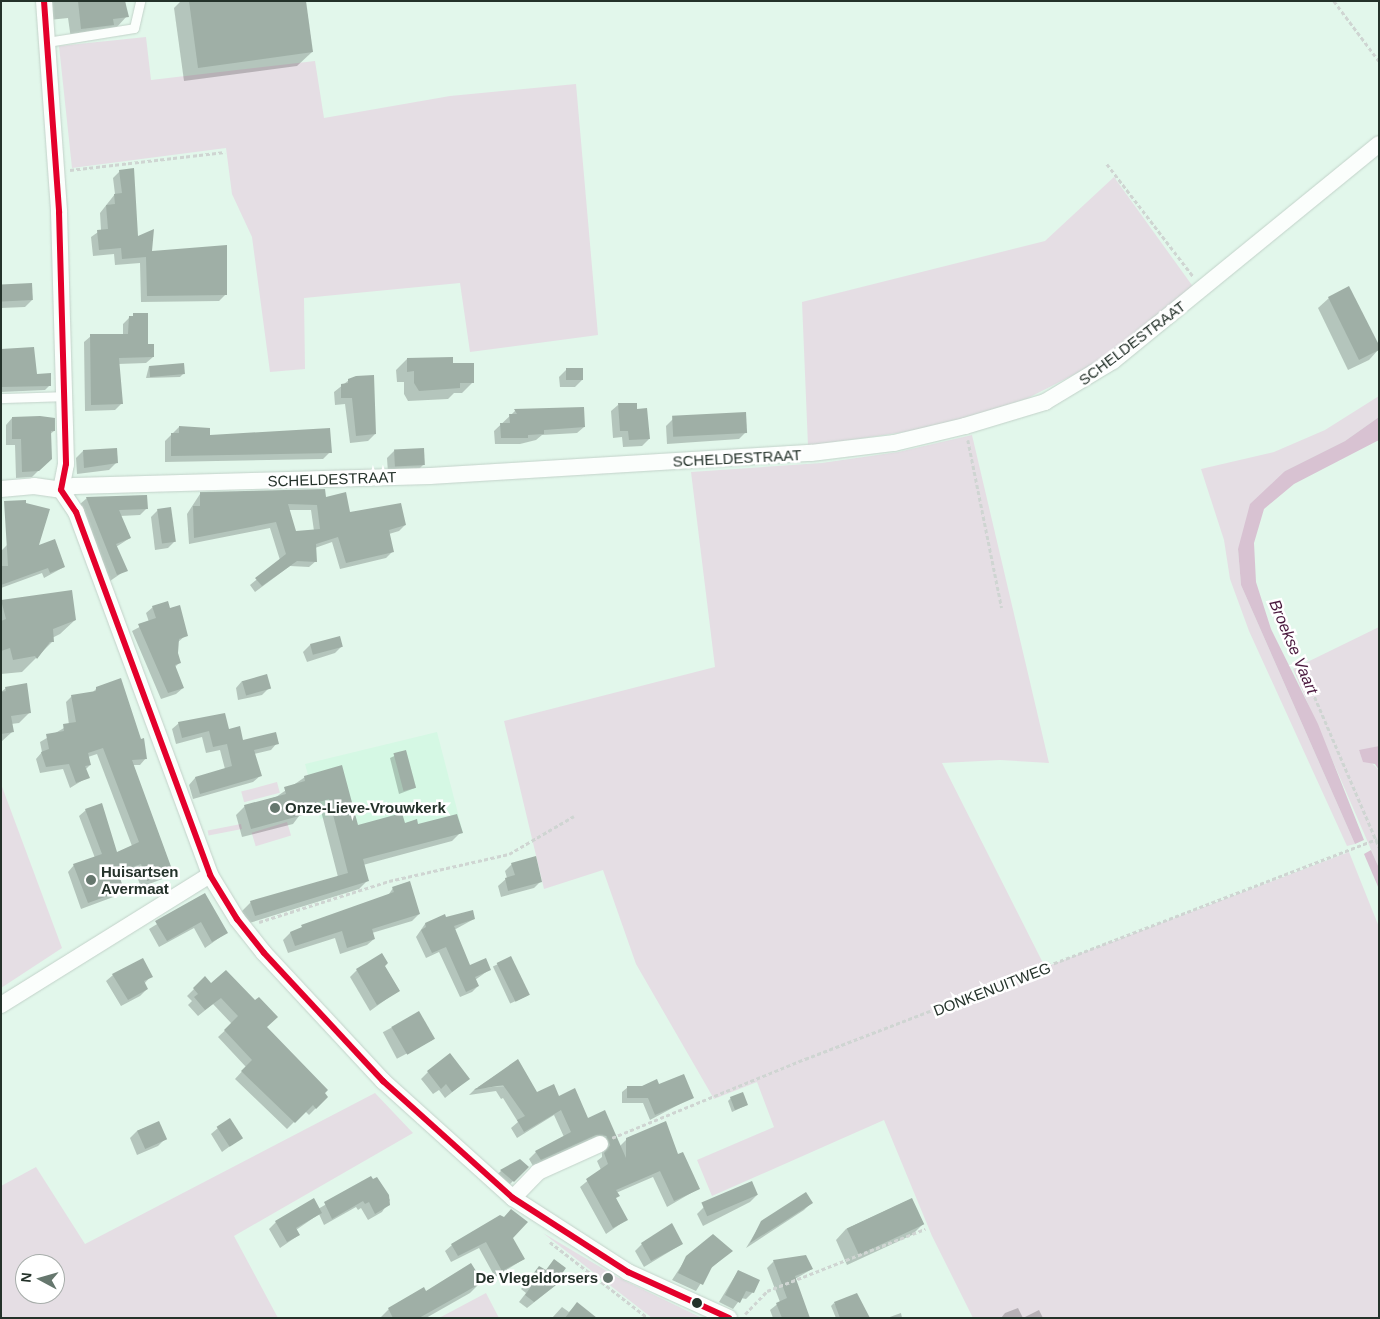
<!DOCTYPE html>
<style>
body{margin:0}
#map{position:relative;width:1380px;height:1319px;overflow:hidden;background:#e2f7eb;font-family:Arial,sans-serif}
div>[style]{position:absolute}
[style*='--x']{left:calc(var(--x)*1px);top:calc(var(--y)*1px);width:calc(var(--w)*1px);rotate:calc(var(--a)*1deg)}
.built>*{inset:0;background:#d5f8e4}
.green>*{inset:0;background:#e5dee4;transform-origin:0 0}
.water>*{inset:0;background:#d8c2d2}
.shadow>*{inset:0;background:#0003;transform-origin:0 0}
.building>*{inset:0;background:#9fafa6;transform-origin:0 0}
.path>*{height:2.5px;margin-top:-1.25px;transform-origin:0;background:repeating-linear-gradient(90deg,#cfd5d2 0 4px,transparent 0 6.5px)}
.roads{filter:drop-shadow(0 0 1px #c2d2c9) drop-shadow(0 0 1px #c2d2c9)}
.lane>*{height:9px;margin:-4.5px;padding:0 4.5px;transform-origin:4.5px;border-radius:4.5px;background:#fbfefc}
.street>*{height:16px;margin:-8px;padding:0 8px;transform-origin:8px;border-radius:8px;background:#fbfefc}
.bus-1>*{height:6px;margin:-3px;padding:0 3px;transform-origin:3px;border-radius:3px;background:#e4002b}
.dots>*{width:14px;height:14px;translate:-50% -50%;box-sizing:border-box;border:2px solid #fff;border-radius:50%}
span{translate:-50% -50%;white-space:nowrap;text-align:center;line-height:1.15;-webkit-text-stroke:5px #fff;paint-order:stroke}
.street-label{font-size:15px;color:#24322a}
.poi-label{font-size:15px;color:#24322a;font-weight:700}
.left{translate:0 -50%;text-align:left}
.right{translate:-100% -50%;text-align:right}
.water-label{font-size:16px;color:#48173c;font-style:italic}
.frame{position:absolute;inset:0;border:2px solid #24322a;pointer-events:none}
.north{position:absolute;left:15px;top:1254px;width:50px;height:50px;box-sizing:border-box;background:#fff;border:1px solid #a7adaa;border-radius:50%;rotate:276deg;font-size:14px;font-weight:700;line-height:20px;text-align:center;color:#24322a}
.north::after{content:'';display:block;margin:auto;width:18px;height:22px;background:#66776e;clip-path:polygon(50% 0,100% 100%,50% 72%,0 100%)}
</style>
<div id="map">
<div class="built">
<div style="clip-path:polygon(437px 732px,463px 833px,411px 846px,333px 815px,320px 819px,305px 764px)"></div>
</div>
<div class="green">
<div style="clip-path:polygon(146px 37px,151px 80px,315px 61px,324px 118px,450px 96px,576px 84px,598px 335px,470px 352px,460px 283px,304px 298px,305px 369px,270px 372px,252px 237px,232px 194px,226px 148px,72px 168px,59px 46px)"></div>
<div style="clip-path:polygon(1114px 177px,1194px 288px,1097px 363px,1026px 399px,932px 428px,808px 446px,802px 302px,1045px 241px)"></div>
<div style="clip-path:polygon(1379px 396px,1379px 417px,1345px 441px,1285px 471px,1238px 549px,1241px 585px,1355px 844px,1347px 846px,1249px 631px,1230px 579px,1224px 540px,1201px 469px,1274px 452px,1325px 430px)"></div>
<div style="clip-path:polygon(972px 435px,1049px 763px,1000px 760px,942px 763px,1045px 967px,1349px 852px,1379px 927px,1379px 1318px,973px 1318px,932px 1236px,884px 1120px,712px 1196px,697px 1160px,774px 1127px,757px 1082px,714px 1099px,636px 964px,603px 870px,544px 889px,504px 721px,715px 667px,691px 472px,822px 463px,898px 452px)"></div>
<div style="clip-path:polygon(1379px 627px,1379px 746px,1359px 751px,1379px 770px,1379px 868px,1293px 669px)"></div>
<div style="left:277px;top:782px;width:11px;height:37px;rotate:75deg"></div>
<div style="clip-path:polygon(1px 784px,62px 948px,1px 988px)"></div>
<div style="left:287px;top:822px;width:14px;height:37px;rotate:73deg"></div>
<div style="left:241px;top:824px;width:5px;height:34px;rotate:79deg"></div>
<div style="clip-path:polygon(evenodd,375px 1093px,413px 1133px,234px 1236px,278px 1318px,1px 1318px,1px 1186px,36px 1167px,85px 1244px,375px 1093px,25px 1264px,55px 1264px,55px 1294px,25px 1294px,25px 1264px)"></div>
<div style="clip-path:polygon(543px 1233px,617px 1277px,702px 1318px,652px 1318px)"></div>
<div style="clip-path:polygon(486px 1293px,499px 1318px,439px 1318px)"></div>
</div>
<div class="water">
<div style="clip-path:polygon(1379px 417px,1379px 440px,1294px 484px,1264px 509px,1254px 543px,1256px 582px,1271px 629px,1318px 724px,1364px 840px,1355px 844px,1241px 585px,1238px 549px,1250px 504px,1285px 471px,1345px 441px)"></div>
<div style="clip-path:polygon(1379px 746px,1379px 770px,1375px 764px,1363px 762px,1359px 750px)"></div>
<div style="clip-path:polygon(1371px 850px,1379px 868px,1379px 889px,1364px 854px)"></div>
</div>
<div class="shadow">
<div style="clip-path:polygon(49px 1px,125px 1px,127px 16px,117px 27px,71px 39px,68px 18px,49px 20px)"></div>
<div style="clip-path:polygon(181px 1px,305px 1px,312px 52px,297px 66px,184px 81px,174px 8px)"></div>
<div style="clip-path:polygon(120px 171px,137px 238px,151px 252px,226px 294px,219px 301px,141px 302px,140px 263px,115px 265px,114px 254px,93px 256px,91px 237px,101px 230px,100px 213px,115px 194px,113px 178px)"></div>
<div style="clip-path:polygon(1px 286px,32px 300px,25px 307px,1px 308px)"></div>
<div style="clip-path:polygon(1329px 298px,1379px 349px,1369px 360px,1348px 370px,1318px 308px)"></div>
<div style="clip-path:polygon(130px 317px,153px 357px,146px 363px,118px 364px,121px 404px,115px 410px,85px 411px,84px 342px,91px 336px,123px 335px,123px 324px)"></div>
<div style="clip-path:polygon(1px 351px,50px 385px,45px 390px,1px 392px)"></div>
<div style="clip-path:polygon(407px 359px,452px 364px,473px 382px,462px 393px,454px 393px,448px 399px,408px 401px,404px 394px,404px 382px,397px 382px,396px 370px)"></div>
<div style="clip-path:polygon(149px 366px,183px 374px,180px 377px,146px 378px)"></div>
<div style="clip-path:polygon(566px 370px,582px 380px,575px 387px,560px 387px,559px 377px)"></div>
<div style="clip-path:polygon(373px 376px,375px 434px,368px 441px,350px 443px,345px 404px,335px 405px,334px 392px,349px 380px)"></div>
<div style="clip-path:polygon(618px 405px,649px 439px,642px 446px,623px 447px,622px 437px,613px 438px,611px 411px)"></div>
<div style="clip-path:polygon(583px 408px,584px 427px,577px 433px,542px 435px,536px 440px,520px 444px,495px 444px,494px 431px,515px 411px)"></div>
<div style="clip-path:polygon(12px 418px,54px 431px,49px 435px,51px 458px,32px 477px,16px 478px,15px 445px,6px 445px,6px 425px)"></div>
<div style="clip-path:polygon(673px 419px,746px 432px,739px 439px,667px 444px,666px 426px)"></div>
<div style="clip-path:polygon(179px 427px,208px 437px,330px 452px,323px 459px,165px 462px,165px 441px)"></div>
<div style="clip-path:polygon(83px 451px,116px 463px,109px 470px,77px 474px,76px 458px)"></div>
<div style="clip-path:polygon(394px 451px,424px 464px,417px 471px,388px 473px,387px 458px)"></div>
<div style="clip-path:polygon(evenodd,200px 494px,324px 498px,349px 514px,405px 525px,399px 531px,389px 534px,393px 551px,386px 558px,340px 569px,332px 542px,315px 548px,316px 561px,309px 567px,290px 566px,255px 592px,250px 585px,280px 560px,270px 528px,189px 544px,187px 514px,200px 494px,288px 510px,311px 510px,314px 531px,295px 533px,288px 510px)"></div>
<div style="clip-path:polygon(87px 498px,147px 508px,140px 515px,120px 516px,130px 538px,116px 547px,126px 570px,110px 581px,80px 504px)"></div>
<div style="clip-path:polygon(158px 510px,175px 541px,168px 548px,155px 550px,151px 517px)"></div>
<div style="clip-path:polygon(7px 545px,37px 547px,64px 567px,44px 578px,42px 573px,1px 588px,1px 551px)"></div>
<div style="clip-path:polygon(71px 592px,75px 620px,60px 634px,52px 638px,52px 642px,22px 672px,1px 674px,1px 602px)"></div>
<div style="clip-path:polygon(153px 607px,170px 609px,186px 635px,177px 643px,176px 653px,180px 662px,175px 667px,183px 688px,176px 694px,161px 699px,132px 631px,149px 622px,146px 613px)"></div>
<div style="clip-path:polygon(339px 637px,342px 646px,335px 653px,307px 662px,303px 652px,310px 645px)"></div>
<div style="clip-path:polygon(242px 681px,269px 688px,262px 695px,238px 700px,236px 688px)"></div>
<div style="clip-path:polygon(6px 688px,30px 712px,19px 723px,11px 724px,12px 732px,1px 742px,1px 692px)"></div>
<div style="clip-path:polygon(97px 688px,146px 758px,140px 765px,133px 765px,172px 871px,165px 878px,141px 887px,134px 869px,118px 875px,122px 890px,116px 896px,81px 909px,68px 872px,74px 865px,95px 858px,79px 816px,86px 810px,116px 853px,132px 846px,97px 754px,88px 757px,90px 765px,85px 770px,88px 777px,70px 788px,63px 769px,40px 773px,36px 759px,42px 752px,40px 742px,69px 725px,66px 702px,72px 696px,92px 693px)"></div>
<div style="clip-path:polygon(179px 723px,228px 731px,242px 742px,277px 743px,271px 750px,254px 754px,260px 776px,253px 782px,193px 799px,189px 785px,195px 778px,225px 769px,220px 750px,206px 753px,202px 737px,176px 744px,172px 729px)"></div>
<div style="clip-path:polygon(405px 751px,415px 788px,399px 794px,390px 758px)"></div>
<div style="clip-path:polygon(341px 767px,357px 826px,404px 824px,461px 832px,452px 841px,363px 865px,368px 880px,359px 889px,246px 924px,242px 911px,251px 902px,338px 877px,320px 807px,302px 812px,293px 824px,242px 837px,236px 815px,245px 806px,276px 797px,305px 777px)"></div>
<div style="clip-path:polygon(512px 864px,541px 881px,534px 888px,501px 897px,498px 886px,507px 878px,505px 871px)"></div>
<div style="clip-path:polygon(393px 888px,419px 914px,412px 921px,372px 933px,374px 939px,367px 945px,340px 954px,335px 938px,288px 953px,283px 940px,290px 933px,387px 897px)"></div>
<div style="clip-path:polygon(204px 895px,226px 933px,205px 948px,194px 928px,159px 947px,149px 929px)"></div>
<div style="clip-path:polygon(445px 918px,474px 919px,454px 930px,470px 967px,489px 970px,475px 980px,478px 986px,472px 992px,460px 997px,439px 952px,426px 958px,416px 937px,425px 924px)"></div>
<div style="left:511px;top:958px;width:41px;height:20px;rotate:65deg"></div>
<div style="clip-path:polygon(384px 966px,399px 990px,370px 1011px,350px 977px,357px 970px)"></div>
<div style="clip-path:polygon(113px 975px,151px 976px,144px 984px,147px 989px,140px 996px,121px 1006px,106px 981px)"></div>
<div style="clip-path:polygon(211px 985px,265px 1027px,327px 1097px,309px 1115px,305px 1111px,287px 1129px,235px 1079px,246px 1067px,218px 1037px,232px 1024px,213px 1004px,198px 1016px,188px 1005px,192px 1001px,187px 996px,194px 989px)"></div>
<div style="left:419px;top:1013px;width:30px;height:41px;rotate:62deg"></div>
<div style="clip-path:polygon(517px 1061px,537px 1094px,558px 1097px,619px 1147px,627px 1139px,678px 1155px,698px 1189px,667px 1207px,653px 1177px,616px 1193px,615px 1199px,626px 1220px,606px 1234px,580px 1187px,601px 1170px,597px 1161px,602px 1157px,602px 1147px,533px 1166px,529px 1159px,536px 1152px,564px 1137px,554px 1115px,517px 1138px,511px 1128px,518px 1122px,503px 1098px,501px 1099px,496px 1091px,469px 1095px,476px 1088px,509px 1086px,478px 1087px)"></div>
<div style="clip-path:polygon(428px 1072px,461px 1085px,445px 1098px,439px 1090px,433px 1094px,421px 1079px)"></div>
<div style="clip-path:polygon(658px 1085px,693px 1097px,650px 1120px,643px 1103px,622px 1103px,622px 1092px,628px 1087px)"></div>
<div style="clip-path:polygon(731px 1098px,747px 1105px,732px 1112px,728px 1101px)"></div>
<div style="clip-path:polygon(159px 1122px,165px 1139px,158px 1146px,137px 1155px,130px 1138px,137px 1131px)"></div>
<div style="clip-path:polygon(218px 1128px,241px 1138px,222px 1152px,211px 1134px)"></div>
<div style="clip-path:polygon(527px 1167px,506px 1188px,494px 1177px,501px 1171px)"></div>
<div style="clip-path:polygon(371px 1178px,372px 1181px,376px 1179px,390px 1200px,382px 1212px,368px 1220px,361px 1208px,358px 1210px,356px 1207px,324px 1225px,319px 1214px,296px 1230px,299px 1235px,280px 1248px,269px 1229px,276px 1222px,318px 1209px)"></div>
<div style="clip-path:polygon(752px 1183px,757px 1195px,750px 1202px,703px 1226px,697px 1214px,704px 1207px)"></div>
<div style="clip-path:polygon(911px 1199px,923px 1224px,912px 1235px,847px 1265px,836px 1240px,846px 1229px)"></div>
<div style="clip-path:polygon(811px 1203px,804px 1210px,746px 1248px,762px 1222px)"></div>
<div style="clip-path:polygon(512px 1238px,524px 1259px,495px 1277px,479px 1248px,451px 1262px,445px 1251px,452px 1245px)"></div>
<div style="clip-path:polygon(642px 1244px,682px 1244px,644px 1267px,635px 1251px)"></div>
<div style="clip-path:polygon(731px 1251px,709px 1270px,696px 1291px,672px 1280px,687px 1257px)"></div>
<div style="clip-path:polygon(554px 1261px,556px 1285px,527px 1308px,519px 1302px,526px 1293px,521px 1289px,540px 1267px,545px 1271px)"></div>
<div style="clip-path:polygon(774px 1261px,812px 1269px,795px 1279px,809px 1318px,773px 1318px,770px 1310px,780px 1302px,767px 1268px)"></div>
<div style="clip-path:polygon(738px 1271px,753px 1292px,746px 1299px,741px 1298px,733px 1309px,719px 1302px)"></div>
<div style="clip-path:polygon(481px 1282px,470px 1293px,426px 1318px,380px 1318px,389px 1309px,426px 1293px)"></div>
<div style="clip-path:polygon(834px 1303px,845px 1318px,836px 1318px,831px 1306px)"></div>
<div style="clip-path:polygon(577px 1304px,595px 1318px,552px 1318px,562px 1307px,569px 1312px)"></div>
<div style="clip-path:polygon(1018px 1308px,1023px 1318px,1001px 1318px,1005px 1313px)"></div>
<div style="clip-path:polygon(1039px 1310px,1043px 1318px,1023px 1318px)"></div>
<div style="clip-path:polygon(901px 1313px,902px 1318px,887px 1318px)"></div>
</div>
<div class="building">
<div style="clip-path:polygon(78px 1px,125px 1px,129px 17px,113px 19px,114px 25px,81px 29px)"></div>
<div style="clip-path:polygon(189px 1px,306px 1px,313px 52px,198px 68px)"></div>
<div style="clip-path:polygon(134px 168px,138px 236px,154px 229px,152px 251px,227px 245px,227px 295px,147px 296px,146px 257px,122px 259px,121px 248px,99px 250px,97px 230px,108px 229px,106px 205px,115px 204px,114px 194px,122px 193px,119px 170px)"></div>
<div style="left:32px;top:283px;width:17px;height:31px;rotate:87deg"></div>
<div style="clip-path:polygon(1349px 286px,1379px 345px,1379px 350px,1359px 360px,1328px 297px)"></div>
<div style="clip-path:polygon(133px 313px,148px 313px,148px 344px,154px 344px,154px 357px,119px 358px,123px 404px,91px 405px,90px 334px,128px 334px,129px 316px,133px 316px)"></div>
<div style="clip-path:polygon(34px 347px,37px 374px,51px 373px,51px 386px,1px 387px,1px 349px)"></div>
<div style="clip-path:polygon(453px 357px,453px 363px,474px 363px,474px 383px,460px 383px,460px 388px,419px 391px,414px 383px,414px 371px,407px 372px,407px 358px)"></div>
<div style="left:184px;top:363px;width:11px;height:35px;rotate:85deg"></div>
<div style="left:583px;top:368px;width:12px;height:17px;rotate:90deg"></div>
<div style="clip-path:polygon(374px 375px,376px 434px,356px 436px,352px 398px,341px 398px,341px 384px,348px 383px,348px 379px,356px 376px)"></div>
<div style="clip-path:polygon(618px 403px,637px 403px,637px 409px,647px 408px,650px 439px,629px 440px,628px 431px,620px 431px)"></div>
<div style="clip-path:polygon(584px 407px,585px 427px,544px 430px,544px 434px,528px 435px,528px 438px,501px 438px,500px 423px,510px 423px,509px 414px,517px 414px,514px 409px)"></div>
<div style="left:746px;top:412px;width:21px;height:74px;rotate:87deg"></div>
<div style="clip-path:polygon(40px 416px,55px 418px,55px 431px,51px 431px,52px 459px,39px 471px,22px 472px,21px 439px,12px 439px,12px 417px)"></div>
<div style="clip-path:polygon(179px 426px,210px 428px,210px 435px,330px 428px,332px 453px,171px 456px,171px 433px,179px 433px)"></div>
<div style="clip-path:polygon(117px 448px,118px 463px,84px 468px,83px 450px)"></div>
<div style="left:424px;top:448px;width:17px;height:30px;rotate:87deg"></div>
<div style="clip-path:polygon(evenodd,325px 489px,326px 497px,346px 492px,350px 512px,401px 503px,406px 525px,389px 530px,394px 552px,346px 563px,338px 537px,316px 544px,317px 562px,297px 561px,262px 586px,255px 578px,286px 554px,276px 522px,194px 538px,193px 506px,200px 506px,200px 492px,325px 489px,288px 504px,317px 505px,320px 529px,296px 531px,288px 504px)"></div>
<div style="clip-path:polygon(147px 495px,148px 509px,119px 510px,131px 538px,116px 544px,128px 571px,117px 575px,86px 497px)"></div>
<div style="clip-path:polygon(26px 500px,26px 503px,50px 509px,39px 545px,55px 539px,65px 567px,50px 573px,48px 568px,1px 585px,1px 566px,8px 566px,4px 501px)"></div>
<div style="left:171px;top:507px;width:35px;height:14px;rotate:82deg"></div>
<div style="clip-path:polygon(72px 590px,76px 620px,53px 629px,54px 642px,50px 642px,37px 659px,35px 656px,13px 660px,10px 648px,1px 651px,1px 621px,6px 619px,1px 600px)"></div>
<div style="clip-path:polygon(168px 601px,170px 608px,180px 605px,188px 636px,179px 639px,178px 653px,181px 663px,175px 665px,184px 688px,168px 693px,138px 624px,156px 618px,152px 606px)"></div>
<div style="left:340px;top:636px;width:11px;height:31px;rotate:75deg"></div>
<div style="left:267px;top:674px;width:15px;height:26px;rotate:74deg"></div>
<div style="clip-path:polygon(121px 678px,141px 739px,144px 738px,147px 759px,132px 760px,173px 872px,147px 881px,141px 864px,118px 872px,124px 890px,88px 903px,73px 864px,102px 854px,85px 809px,102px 803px,117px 852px,139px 842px,103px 748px,88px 753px,91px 765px,85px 766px,90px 778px,76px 783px,69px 764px,46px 767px,41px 752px,49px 749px,46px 734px,64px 731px,63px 724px,76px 722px,71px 695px,96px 691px,96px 687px)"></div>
<div style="clip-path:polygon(27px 683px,31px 713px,11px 716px,14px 732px,1px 734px,1px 692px,6px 691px,5px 687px)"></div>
<div style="clip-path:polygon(225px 713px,229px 729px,240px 726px,243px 740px,276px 732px,279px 744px,254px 750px,262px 776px,200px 794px,195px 777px,232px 766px,227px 744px,213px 747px,209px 731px,182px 738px,178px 722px)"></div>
<div style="left:406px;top:750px;width:39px;height:13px;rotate:75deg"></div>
<div style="clip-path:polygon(342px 765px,358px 825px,402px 813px,405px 823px,417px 819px,418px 824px,457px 814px,463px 833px,363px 859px,369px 881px,255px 916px,250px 901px,348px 873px,329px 799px,305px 806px,303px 815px,251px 829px,244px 805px,286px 794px,284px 787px,305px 781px,304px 776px)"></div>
<div style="clip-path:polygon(536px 856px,542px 882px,508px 891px,505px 878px,515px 875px,511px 863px)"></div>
<div style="clip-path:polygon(410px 881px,420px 914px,372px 929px,375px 939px,347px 948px,342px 931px,295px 946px,290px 932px,302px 927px,301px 925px,394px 892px,392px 887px)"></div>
<div style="clip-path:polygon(205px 893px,228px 933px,212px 942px,201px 922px,167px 941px,155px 921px)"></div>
<div style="clip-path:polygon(473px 910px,475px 919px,454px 926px,470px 965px,486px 958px,491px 970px,475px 977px,479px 986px,466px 992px,446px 947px,432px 953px,421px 930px,426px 927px,425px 923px,445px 914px,446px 917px)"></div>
<div style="clip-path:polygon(382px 953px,388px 963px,385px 966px,400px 991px,377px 1005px,356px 969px)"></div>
<div style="left:511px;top:956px;width:43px;height:16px;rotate:64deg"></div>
<div style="clip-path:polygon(143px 958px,153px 977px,144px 981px,148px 989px,128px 1000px,112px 974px)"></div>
<div style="clip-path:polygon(226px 970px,255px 1000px,259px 997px,278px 1017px,267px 1027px,328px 1090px,325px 1093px,328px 1097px,316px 1109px,313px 1105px,295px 1123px,241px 1071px,252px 1060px,224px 1030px,238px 1016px,221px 998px,205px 1010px,194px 997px,198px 994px,193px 988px,205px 976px,211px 983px)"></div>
<div style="left:419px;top:1011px;width:32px;height:32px;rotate:60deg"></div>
<div style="clip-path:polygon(450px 1053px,470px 1079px,452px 1092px,446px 1084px,441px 1089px,427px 1071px)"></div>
<div style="clip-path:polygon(518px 1059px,537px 1092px,554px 1084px,559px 1096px,575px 1088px,588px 1118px,605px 1110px,626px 1158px,626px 1138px,666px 1121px,678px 1154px,683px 1152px,700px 1189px,674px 1201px,660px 1171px,616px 1190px,620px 1196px,616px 1198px,628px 1220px,613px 1228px,586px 1179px,608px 1164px,604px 1153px,610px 1145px,606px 1136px,596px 1135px,541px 1160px,535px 1151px,571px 1132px,561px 1110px,524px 1132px,517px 1120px,525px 1116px,503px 1085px,474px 1090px)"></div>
<div style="clip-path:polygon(684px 1074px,694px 1098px,655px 1115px,648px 1098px,627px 1098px,627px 1086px,642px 1086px,657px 1079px,659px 1084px)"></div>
<div style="left:743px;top:1092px;width:14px;height:14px;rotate:69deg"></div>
<div style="left:230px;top:1118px;width:24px;height:16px;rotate:57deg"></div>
<div style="left:159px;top:1121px;width:20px;height:24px;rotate:66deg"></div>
<div style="clip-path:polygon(520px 1159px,529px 1167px,514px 1182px,500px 1170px)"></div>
<div style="clip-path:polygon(371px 1176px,373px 1179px,377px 1177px,389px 1195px,390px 1205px,375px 1214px,369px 1202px,365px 1204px,363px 1201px,332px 1219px,324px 1202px)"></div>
<div style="left:752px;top:1181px;width:15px;height:55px;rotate:67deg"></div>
<div style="clip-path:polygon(806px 1192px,813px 1203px,750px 1243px,761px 1221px)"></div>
<div style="clip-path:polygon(314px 1198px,322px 1213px,296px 1228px,300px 1235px,287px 1242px,275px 1221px)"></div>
<div style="left:912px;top:1198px;width:29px;height:72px;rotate:65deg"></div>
<div style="clip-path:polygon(511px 1209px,528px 1222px,513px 1238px,525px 1259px,502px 1271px,486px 1242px,458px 1256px,451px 1244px,500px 1215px,504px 1217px)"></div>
<div style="clip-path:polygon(672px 1223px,683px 1244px,651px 1261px,641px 1243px)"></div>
<div style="clip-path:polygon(713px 1234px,733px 1251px,712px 1267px,703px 1285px,678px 1273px,686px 1256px)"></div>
<div style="clip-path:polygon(806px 1255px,813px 1269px,795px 1276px,810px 1318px,782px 1318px,776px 1303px,787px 1298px,773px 1260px)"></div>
<div style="clip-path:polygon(554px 1259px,566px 1268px,561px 1275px,565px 1278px,534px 1302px,525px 1295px,532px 1285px,527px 1282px,539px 1266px,546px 1270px)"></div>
<div style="clip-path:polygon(471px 1263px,483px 1282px,419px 1318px,393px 1318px,388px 1308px,424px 1287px,426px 1291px)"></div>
<div style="clip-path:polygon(738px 1270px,760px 1280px,754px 1293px,746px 1291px,740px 1303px,725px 1295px)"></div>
<div style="clip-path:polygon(857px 1293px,870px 1318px,840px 1318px,834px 1302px)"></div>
<div style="clip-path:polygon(577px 1302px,597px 1318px,565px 1318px)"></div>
</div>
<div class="path">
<div style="--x:1334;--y:1;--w:75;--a:53.1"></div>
<div style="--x:1107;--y:164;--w:141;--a:52.5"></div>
<div style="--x:70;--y:170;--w:156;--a:-6.6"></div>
<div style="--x:968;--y:440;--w:171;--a:78.6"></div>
<div style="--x:1302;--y:667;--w:196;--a:66.8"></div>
<div style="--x:259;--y:922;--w:136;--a:-17.5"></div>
<div style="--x:389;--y:881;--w:123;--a:-12.7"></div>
<div style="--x:509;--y:854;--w:75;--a:-30.3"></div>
<div style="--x:612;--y:1138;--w:209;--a:-22.3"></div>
<div style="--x:805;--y:1059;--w:613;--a:-21.04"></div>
<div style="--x:550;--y:1242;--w:124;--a:37.8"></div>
<div style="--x:745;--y:1314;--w:32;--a:-46"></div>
<div style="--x:767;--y:1291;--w:170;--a:-21.4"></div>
</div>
<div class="roads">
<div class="lane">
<div style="--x:47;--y:42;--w:88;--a:-9.1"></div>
<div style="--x:134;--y:28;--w:28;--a:-77"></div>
<div style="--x:1;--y:398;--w:63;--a:-1.8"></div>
</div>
<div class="street">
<div style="--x:44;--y:1;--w:212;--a:85.9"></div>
<div style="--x:59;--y:212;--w:252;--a:88.4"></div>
<div style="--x:66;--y:464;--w:26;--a:101"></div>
<div style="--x:61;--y:490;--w:27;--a:56"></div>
<div style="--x:76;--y:512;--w:387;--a:69.7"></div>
<div style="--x:210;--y:875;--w:52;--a:58.5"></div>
<div style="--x:237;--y:919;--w:43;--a:51.5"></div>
<div style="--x:264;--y:953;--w:175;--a:47.1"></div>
<div style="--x:383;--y:1081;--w:175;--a:42"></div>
<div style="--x:513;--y:1198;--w:137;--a:32.8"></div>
<div style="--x:628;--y:1272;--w:111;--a:24.5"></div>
<div style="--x:1;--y:489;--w:33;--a:-5"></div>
<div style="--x:34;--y:486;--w:27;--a:8"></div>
<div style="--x:61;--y:490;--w:14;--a:-17"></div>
<div style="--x:74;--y:486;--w:356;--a:-1.6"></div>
<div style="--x:430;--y:476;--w:382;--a:-3.5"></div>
<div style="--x:811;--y:453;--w:84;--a:-6.9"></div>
<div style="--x:894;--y:443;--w:73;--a:-13.5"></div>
<div style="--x:965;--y:426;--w:84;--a:-16.7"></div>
<div style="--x:1045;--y:402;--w:79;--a:-31.1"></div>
<div style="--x:1113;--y:361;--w:343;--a:-39.2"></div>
<div style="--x:1;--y:1005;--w:246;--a:-31.9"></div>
<div style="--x:513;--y:1198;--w:36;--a:-46"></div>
<div style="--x:538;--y:1172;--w:68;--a:-24.3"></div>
</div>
</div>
<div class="bus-1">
<div style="--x:44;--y:1;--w:212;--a:85.9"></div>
<div style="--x:59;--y:212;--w:252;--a:88.4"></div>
<div style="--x:66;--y:464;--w:26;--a:101"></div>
<div style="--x:61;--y:490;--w:27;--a:56"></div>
<div style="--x:76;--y:512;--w:387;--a:69.7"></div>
<div style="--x:210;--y:875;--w:52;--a:58.5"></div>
<div style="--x:237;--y:919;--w:43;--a:51.5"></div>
<div style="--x:264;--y:953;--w:175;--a:47.1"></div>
<div style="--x:383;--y:1081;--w:175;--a:42"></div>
<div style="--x:513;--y:1198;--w:137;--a:32.8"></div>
<div style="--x:628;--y:1272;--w:111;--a:24.5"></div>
</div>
<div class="dots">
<div style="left:275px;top:808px;background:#66776e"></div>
<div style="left:91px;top:880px;background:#66776e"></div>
<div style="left:608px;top:1278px;background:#66776e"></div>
<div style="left:697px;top:1303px;background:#24322a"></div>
</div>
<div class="street-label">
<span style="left:1132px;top:343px;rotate:-37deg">SCHELDESTRAAT</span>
<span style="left:737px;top:458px;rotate:-3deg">SCHELDESTRAAT</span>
<span style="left:332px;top:479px;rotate:-2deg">SCHELDESTRAAT</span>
<span style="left:992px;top:989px;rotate:-21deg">DONKENUITWEG</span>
</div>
<div class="poi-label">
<span class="left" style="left:285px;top:808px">Onze-Lieve-Vrouwkerk</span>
<span class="left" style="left:101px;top:880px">Huisartsen<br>Avermaat</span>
<span class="right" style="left:598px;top:1278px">De Vlegeldorsers</span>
</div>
<div class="water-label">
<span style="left:1293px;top:647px;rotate:67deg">Broekse Vaart</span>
</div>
<div class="frame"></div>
<div class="north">N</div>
</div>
